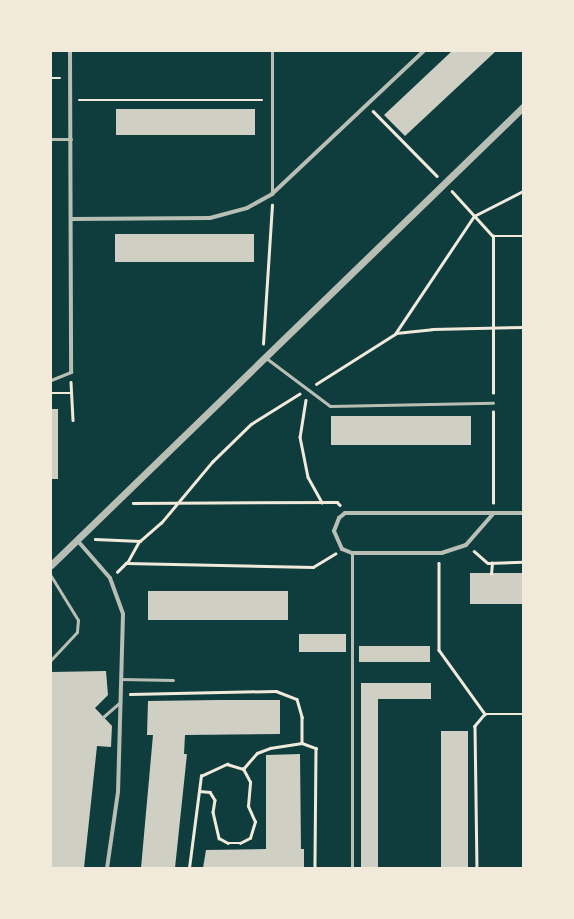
<!DOCTYPE html>
<style>
body{margin:0}
#map{position:relative;width:574px;height:919px;overflow:hidden;background:#0f3d3e;font-family:Lora,serif}
div>[style]{position:absolute}
[style*='--x']{left:calc(var(--x)*1px);top:calc(var(--y)*1px);width:calc(var(--w)*1px);rotate:calc(var(--a)*1deg)}
.building>*{inset:0;background:#cfcfc3;transform-origin:0 0}
.path>*{height:2.5px;margin:-1.25px;padding:0 1.25px;transform-origin:1.25px;border-radius:1.25px;background:#f1e9da}
.service>*{height:3px;margin:-1.5px;padding:0 1.5px;transform-origin:1.5px;border-radius:1.5px;background:#b8beb3}
.minor>*{height:4px;margin:-2px;padding:0 2px;transform-origin:2px;border-radius:2px;background:#b8beb3}
.tertiary>*{height:7px;margin:-3.5px;padding:0 3.5px;transform-origin:3.5px;border-radius:3.5px;background:#b8beb3}
span{translate:-50% -50%;white-space:nowrap;text-align:center;line-height:1.15;-webkit-text-stroke:3.5px #f1e9da;paint-order:stroke}
.frame{position:absolute;inset:0;border:52px solid #f1e9da;pointer-events:none}
</style>
<div id="map">
<div class="building">
<div style="clip-path:polygon(452px 51px,496px 51px,405px 136px,384px 115px)"></div>
<div style="left:116px;top:109px;width:139px;height:26px"></div>
<div style="left:254px;top:234px;width:28px;height:139px;rotate:90deg"></div>
<div style="left:51px;top:409px;width:7px;height:70px"></div>
<div style="left:471px;top:416px;width:29px;height:140px;rotate:90deg"></div>
<div style="left:523px;top:573px;width:31px;height:53px;rotate:90deg"></div>
<div style="left:288px;top:591px;width:29px;height:140px;rotate:90deg"></div>
<div style="left:346px;top:634px;width:18px;height:47px;rotate:90deg"></div>
<div style="left:430px;top:646px;width:16px;height:71px;rotate:90deg"></div>
<div style="clip-path:polygon(106px 671px,108px 695px,95px 708px,112px 726px,111px 747px,97px 746px,84px 868px,51px 868px,51px 672px)"></div>
<div style="clip-path:polygon(361px 683px,431px 683px,431px 699px,378px 699px,378px 867px,361px 867px)"></div>
<div style="clip-path:polygon(219px 700px,280px 700px,280px 734px,185px 735px,184px 754px,187px 754px,175px 868px,141px 868px,153px 735px,147px 735px,148px 701px)"></div>
<div style="left:441px;top:731px;width:27px;height:136px"></div>
<div style="clip-path:polygon(300px 754px,301px 849px,304px 849px,304px 868px,203px 868px,206px 850px,266px 849px,266px 755px)"></div>
</div>
<div class="path">
<div style="--x:51;--y:78;--w:9;--a:0"></div>
<div style="--x:79;--y:100;--w:183;--a:0"></div>
<div style="--x:373;--y:111;--w:91;--a:45.4"></div>
<div style="--x:452;--y:191;--w:61;--a:47.7"></div>
<div style="--x:396;--y:333;--w:36;--a:-6"></div>
<div style="--x:432;--y:329;--w:91;--a:-1.3"></div>
<div style="--x:263;--y:344;--w:139;--a:-86.3"></div>
<div style="--x:71;--y:382;--w:38;--a:87"></div>
<div style="--x:316;--y:384;--w:93;--a:-32.3"></div>
<div style="--x:395;--y:334;--w:142;--a:-56.2"></div>
<div style="--x:474;--y:216;--w:55;--a:-27"></div>
<div style="--x:51;--y:393;--w:20;--a:0"></div>
<div style="--x:493;--y:393;--w:157;--a:-90"></div>
<div style="--x:493;--y:236;--w:30;--a:0"></div>
<div style="--x:306;--y:400;--w:37;--a:99"></div>
<div style="--x:300;--y:437;--w:41;--a:78.7"></div>
<div style="--x:308;--y:477;--w:29;--a:61"></div>
<div style="--x:133;--y:503;--w:204;--a:-0.3"></div>
<div style="--x:337;--y:502;--w:4;--a:45"></div>
<div style="--x:493;--y:503;--w:91;--a:-90"></div>
<div style="--x:95;--y:539;--w:45;--a:2.5"></div>
<div style="--x:140;--y:541;--w:28;--a:-41"></div>
<div style="--x:161;--y:523;--w:80;--a:-50.1"></div>
<div style="--x:212;--y:462;--w:54;--a:-44.3"></div>
<div style="--x:251;--y:424;--w:57;--a:-32"></div>
<div style="--x:474;--y:551;--w:18;--a:41"></div>
<div style="--x:488;--y:563;--w:35;--a:-2"></div>
<div style="--x:127;--y:563;--w:25;--a:-61"></div>
<div style="--x:439;--y:563;--w:87;--a:90"></div>
<div style="--x:439;--y:650;--w:79;--a:54.3"></div>
<div style="--x:485;--y:714;--w:16;--a:130"></div>
<div style="--x:475;--y:726;--w:142;--a:89.2"></div>
<div style="--x:117;--y:572;--w:13;--a:-45"></div>
<div style="--x:126;--y:563;--w:187;--a:1.2"></div>
<div style="--x:313;--y:567;--w:26;--a:-31"></div>
<div style="--x:491;--y:574;--w:11;--a:-85"></div>
<div style="--x:130;--y:694;--w:146;--a:-1.2"></div>
<div style="--x:276;--y:691;--w:22;--a:21"></div>
<div style="--x:297;--y:699;--w:19;--a:74"></div>
<div style="--x:302;--y:717;--w:26;--a:90"></div>
<div style="--x:302;--y:743;--w:15;--a:20"></div>
<div style="--x:316;--y:748;--w:120;--a:90.5"></div>
<div style="--x:485;--y:714;--w:38;--a:0"></div>
<div style="--x:199;--y:791;--w:11;--a:5"></div>
<div style="--x:210;--y:792;--w:9;--a:58"></div>
<div style="--x:215;--y:800;--w:12;--a:99"></div>
<div style="--x:213;--y:812;--w:27;--a:77"></div>
<div style="--x:219;--y:838;--w:10;--a:29"></div>
<div style="--x:228;--y:843;--w:12;--a:0"></div>
<div style="--x:240;--y:843;--w:11;--a:-27"></div>
<div style="--x:250;--y:838;--w:17;--a:-73"></div>
<div style="--x:255;--y:822;--w:17;--a:-114"></div>
<div style="--x:248;--y:806;--w:24;--a:-85"></div>
<div style="--x:250;--y:782;--w:15;--a:-118"></div>
<div style="--x:189;--y:868;--w:93;--a:-82.6"></div>
<div style="--x:201;--y:776;--w:29;--a:-25"></div>
<div style="--x:227;--y:764;--w:17;--a:17"></div>
<div style="--x:243;--y:769;--w:21;--a:-49"></div>
<div style="--x:257;--y:753;--w:14;--a:-21"></div>
<div style="--x:270;--y:748;--w:32;--a:-9"></div>
</div>
<div class="service">
<div style="--x:51;--y:139;--w:20;--a:0"></div>
<div style="--x:272;--y:194;--w:143;--a:-90"></div>
<div style="--x:266;--y:358;--w:80;--a:36.9"></div>
<div style="--x:330;--y:406;--w:163;--a:-1.1"></div>
<div style="--x:51;--y:380;--w:22;--a:-22"></div>
<div style="--x:51;--y:576;--w:52;--a:58.5"></div>
<div style="--x:78;--y:620;--w:12;--a:95"></div>
<div style="--x:77;--y:632;--w:38;--a:133"></div>
<div style="--x:121;--y:679;--w:52;--a:1.1"></div>
<div style="--x:103;--y:717;--w:23;--a:-41"></div>
<div style="--x:352;--y:868;--w:315;--a:-90"></div>
</div>
<div class="minor">
<div style="--x:70;--y:51;--w:321;--a:89.8"></div>
<div style="--x:71;--y:219;--w:139;--a:-0.4"></div>
<div style="--x:210;--y:218;--w:38;--a:-15"></div>
<div style="--x:247;--y:208;--w:29;--a:-29"></div>
<div style="--x:272;--y:194;--w:209;--a:-43.3"></div>
<div style="--x:493;--y:514;--w:41;--a:131.1"></div>
<div style="--x:466;--y:545;--w:25;--a:162"></div>
<div style="--x:442;--y:553;--w:90;--a:180"></div>
<div style="--x:352;--y:553;--w:11;--a:-158"></div>
<div style="--x:342;--y:549;--w:20;--a:-114"></div>
<div style="--x:334;--y:531;--w:14;--a:-69"></div>
<div style="--x:339;--y:518;--w:8;--a:-40"></div>
<div style="--x:345;--y:513;--w:178;--a:0"></div>
<div style="--x:77;--y:540;--w:50;--a:49"></div>
<div style="--x:110;--y:578;--w:38;--a:70"></div>
<div style="--x:123;--y:614;--w:178;--a:91.6"></div>
<div style="--x:118;--y:792;--w:77;--a:98.2"></div>
</div>
<div class="tertiary">
<div style="--x:51;--y:565;--w:658;--a:-44.14"></div>
</div>
<div class="frame"></div>
</div>
